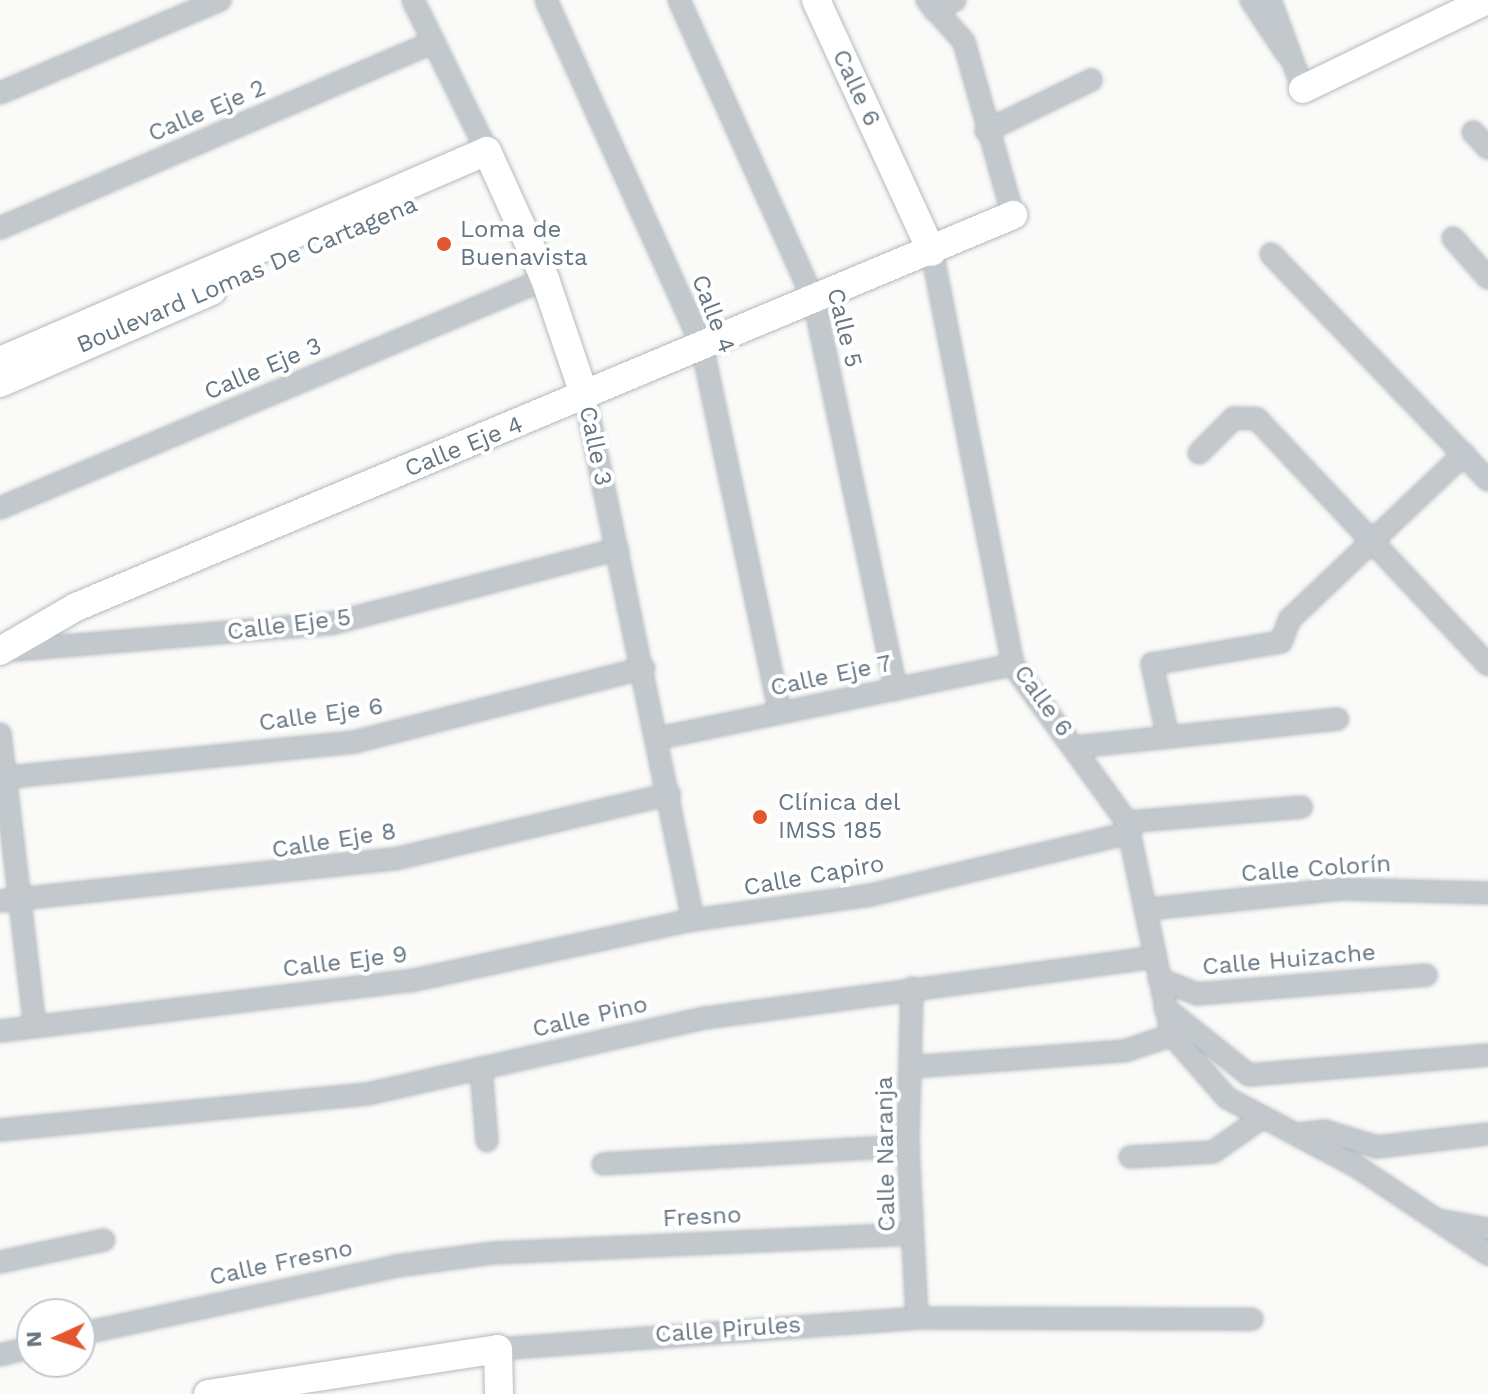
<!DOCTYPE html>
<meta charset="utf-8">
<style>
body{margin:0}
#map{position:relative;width:1488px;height:1394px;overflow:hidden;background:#fafaf8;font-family:"Work Sans",sans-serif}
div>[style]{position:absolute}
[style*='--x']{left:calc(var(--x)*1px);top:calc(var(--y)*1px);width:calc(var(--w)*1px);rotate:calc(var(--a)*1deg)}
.roads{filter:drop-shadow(0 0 2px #b3babf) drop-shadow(0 0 2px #b3babf)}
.street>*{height:20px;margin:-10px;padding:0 10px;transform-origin:10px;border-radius:10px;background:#c3c8cc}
.secondary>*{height:28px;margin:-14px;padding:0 14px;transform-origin:14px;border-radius:14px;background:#fff}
.dots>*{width:22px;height:22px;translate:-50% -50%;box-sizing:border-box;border:4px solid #fff;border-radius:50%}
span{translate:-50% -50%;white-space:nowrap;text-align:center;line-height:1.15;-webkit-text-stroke:8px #fff;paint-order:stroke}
.street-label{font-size:24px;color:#657683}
.poi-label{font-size:24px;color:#657683}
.left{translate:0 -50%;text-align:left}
.north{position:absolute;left:16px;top:1298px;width:80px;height:80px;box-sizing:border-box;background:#fff;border:2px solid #c1c8cd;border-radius:50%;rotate:267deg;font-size:22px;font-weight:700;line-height:32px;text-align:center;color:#657683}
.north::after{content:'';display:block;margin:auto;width:28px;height:36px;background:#e4572e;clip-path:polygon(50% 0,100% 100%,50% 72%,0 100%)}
</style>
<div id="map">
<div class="roads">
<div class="street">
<div style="--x:413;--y:0;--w:168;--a:63.9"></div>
<div style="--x:546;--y:0;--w:380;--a:65.7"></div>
<div style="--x:702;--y:346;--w:375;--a:78"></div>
<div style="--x:679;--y:0;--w:329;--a:65.8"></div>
<div style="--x:814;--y:300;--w:398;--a:78.1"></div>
<div style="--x:927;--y:0;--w:56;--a:48.6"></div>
<div style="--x:964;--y:42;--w:180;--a:74.2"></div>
<div style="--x:1251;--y:0;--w:65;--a:56.3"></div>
<div style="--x:1270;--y:0;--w:95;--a:69.7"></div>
<div style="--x:934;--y:10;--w:23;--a:-25"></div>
<div style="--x:0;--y:93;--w:239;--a:-22.9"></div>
<div style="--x:986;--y:131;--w:117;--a:-25.9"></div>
<div style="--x:1473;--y:132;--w:22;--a:47"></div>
<div style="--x:0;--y:228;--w:472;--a:-23.2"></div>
<div style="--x:1453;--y:238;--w:53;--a:48.8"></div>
<div style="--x:932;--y:252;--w:421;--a:78.9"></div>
<div style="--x:1013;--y:665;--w:194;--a:54"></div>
<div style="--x:1127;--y:822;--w:218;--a:78.1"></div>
<div style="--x:1172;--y:1035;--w:84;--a:48.9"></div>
<div style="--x:1227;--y:1098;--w:146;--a:27.8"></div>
<div style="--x:1356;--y:1166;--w:159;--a:33.7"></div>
<div style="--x:1271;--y:254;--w:313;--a:46.2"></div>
<div style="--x:585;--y:397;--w:534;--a:78.33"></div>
<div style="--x:1199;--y:453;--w:49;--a:-45"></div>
<div style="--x:1234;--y:418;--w:23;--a:2"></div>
<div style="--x:1257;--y:419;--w:337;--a:46.8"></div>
<div style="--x:0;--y:508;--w:591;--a:-22.79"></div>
<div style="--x:4;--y:651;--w:331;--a:-4.8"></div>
<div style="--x:334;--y:623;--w:293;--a:-14.6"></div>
<div style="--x:1167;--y:733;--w:71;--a:-102.3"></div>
<div style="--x:1152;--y:664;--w:131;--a:-9.7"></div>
<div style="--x:1281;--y:642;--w:25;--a:-69"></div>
<div style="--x:1290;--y:619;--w:240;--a:-43.5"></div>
<div style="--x:0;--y:734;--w:294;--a:83.2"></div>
<div style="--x:659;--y:738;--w:361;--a:-11.7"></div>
<div style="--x:1076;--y:747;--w:263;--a:-6.1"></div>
<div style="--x:0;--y:778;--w:356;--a:-5.8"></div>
<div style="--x:354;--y:742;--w:299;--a:-14.3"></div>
<div style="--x:1127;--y:822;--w:175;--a:-4.9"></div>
<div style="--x:0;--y:901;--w:397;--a:-6.1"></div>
<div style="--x:395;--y:859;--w:282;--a:-13.3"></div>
<div style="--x:1148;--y:909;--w:194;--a:-5.9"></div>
<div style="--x:1341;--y:889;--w:147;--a:1.6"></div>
<div style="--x:1159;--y:979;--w:41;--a:21.5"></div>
<div style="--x:1197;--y:994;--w:230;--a:-4.7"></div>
<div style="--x:912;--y:988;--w:158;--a:91.5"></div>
<div style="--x:908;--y:1146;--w:172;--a:87"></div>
<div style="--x:1165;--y:1008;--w:107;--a:38.6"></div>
<div style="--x:1249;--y:1075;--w:240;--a:-4.8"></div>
<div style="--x:0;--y:1031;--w:413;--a:-7"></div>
<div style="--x:410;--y:981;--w:289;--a:-12.2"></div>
<div style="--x:693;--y:920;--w:180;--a:-8"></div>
<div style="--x:871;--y:895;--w:265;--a:-13.5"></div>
<div style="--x:910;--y:1067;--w:215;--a:-4.3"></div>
<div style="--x:1124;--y:1051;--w:51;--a:-18.4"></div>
<div style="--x:481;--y:1068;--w:73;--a:85.3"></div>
<div style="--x:0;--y:1130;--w:369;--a:-5.6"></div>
<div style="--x:367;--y:1094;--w:346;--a:-12.7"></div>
<div style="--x:705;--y:1018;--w:454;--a:-7.7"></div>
<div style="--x:1299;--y:1134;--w:26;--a:-7"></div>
<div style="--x:1325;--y:1131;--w:54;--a:17.1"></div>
<div style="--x:1377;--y:1147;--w:112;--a:-6.7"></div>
<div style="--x:1130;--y:1157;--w:83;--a:-3.4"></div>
<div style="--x:1213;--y:1152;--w:61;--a:-35"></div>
<div style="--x:603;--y:1164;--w:306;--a:-3.4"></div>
<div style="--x:1443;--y:1221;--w:46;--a:10.1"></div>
<div style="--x:0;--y:1262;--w:106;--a:-11.9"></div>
<div style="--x:80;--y:1334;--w:323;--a:-12.1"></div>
<div style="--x:396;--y:1266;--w:99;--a:-7.6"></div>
<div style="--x:494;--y:1253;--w:418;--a:-2.6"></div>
<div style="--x:498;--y:1349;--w:420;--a:-4.2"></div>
<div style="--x:917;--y:1318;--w:335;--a:0.2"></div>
<div style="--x:0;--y:1355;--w:33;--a:-14"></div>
</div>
<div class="secondary">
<div style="--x:816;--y:0;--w:277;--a:65.3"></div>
<div style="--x:1303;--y:89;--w:204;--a:-25.8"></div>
<div style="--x:0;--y:361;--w:530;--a:-23.33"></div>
<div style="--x:487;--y:151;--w:141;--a:65.6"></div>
<div style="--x:545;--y:279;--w:125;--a:71.3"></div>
<div style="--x:0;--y:383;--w:231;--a:-23.5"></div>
<div style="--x:0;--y:651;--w:88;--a:-30.1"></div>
<div style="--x:76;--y:607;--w:1016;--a:-22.7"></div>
<div style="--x:208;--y:1394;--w:293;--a:-8.8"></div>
<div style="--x:498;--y:1349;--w:45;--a:88.7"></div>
</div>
</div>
<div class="dots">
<div style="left:444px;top:244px;background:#e4572e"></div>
<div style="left:760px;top:817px;background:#e4572e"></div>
</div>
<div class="street-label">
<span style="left:856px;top:88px;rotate:65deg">Calle 6</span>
<span style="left:207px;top:111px;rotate:-23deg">Calle Eje 2</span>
<span style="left:247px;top:275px;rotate:-23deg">Boulevard Lomas De Cartagena</span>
<span style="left:713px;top:314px;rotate:69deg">Calle 4</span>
<span style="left:844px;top:328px;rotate:76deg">Calle 5</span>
<span style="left:263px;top:369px;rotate:-23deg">Calle Eje 3</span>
<span style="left:595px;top:446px;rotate:78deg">Calle 3</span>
<span style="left:464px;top:447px;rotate:-22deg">Calle Eje 4</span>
<span style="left:289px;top:625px;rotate:-7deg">Calle Eje 5</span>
<span style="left:831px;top:676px;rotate:-12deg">Calle Eje 7</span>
<span style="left:1043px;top:701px;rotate:54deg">Calle 6</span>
<span style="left:321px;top:715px;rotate:-8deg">Calle Eje 6</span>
<span style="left:334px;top:841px;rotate:-9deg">Calle Eje 8</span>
<span style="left:1316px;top:869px;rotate:-4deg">Calle Colorín</span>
<span style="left:814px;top:876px;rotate:-10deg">Calle Capiro</span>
<span style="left:1289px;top:960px;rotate:-5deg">Calle Huizache</span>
<span style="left:345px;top:962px;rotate:-7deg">Calle Eje 9</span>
<span style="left:590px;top:1017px;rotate:-13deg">Calle Pino</span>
<span style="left:886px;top:1154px;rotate:-91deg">Calle Naranja</span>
<span style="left:702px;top:1217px;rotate:-3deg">Fresno</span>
<span style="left:281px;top:1263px;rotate:-12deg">Calle Fresno</span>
<span style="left:728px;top:1330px;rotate:-4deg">Calle Pirules</span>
</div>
<div class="poi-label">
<span class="left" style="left:460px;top:244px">Loma de<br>Buenavista</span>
<span class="left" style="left:778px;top:817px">Clínica del<br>IMSS 185</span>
</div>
<div class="north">N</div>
</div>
